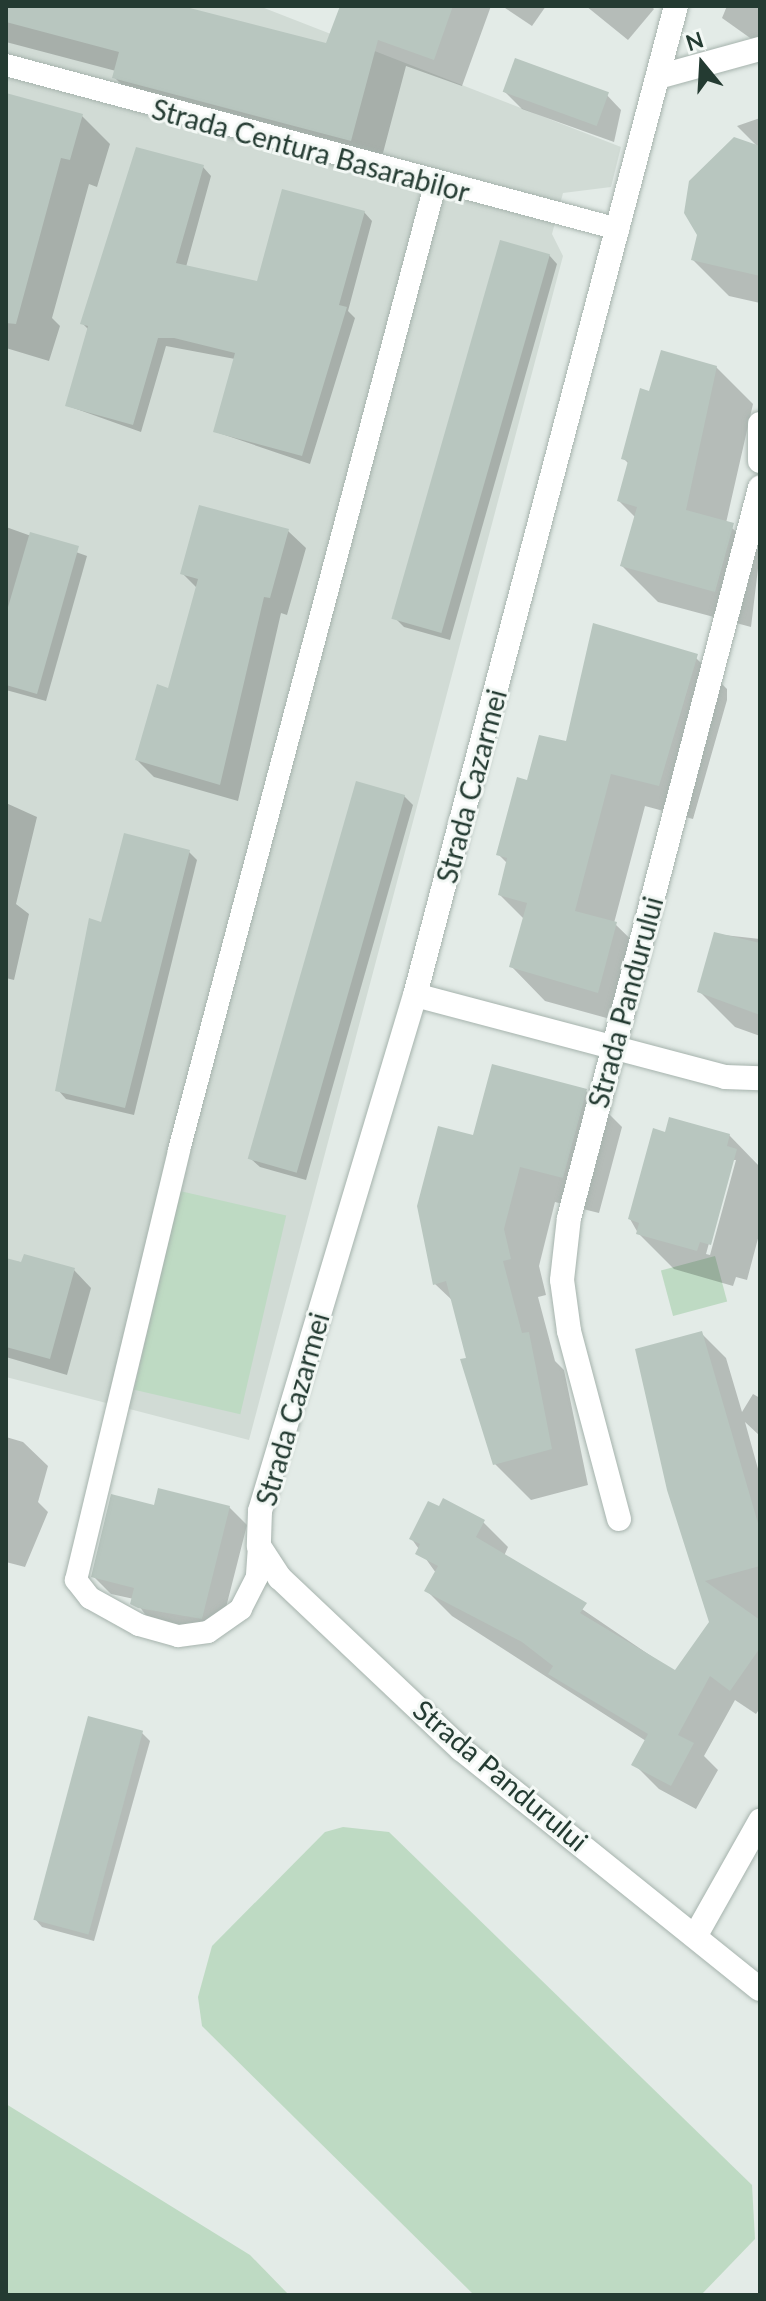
<!DOCTYPE html>
<style>
body{margin:0}
#map{position:relative;width:766px;height:2301px;overflow:hidden;background:#e3ebe7;font-family:Lato,sans-serif}
div>[style]{position:absolute}
[style*='--x']{left:calc(var(--x)*1px);top:calc(var(--y)*1px);width:calc(var(--w)*1px);rotate:calc(var(--a)*1deg)}
.built>*{inset:0;background:#d1dbd5}
.green>*{inset:0;background:#bedac3;transform-origin:0 0}
.shadow>*{inset:0;background:#0003}
.building>*{inset:0;background:#b8c6bf;transform-origin:0 0}
.roads{filter:drop-shadow(0 0 2px #a6b3ad) drop-shadow(0 0 2px #a6b3ad)}
.lane>*{height:22px;margin:-11px;padding:0 11px;transform-origin:11px;border-radius:11px;background:#fff}
.street>*{height:24px;margin:-12px;padding:0 12px;transform-origin:12px;border-radius:12px;background:#fff}
span{translate:-50% -50%;white-space:nowrap;text-align:center;line-height:1.15;-webkit-text-stroke:6px #f3f8f5;paint-order:stroke}
.street-label{font-size:28px;color:#243b32}
.frame{position:absolute;inset:0;border:8px solid #243b32;pointer-events:none}
.north{position:absolute;left:662px;top:24px;width:80px;height:80px;-webkit-text-stroke:6px #f3f8f5;paint-order:stroke;rotate:342deg;font-size:22px;font-weight:700;line-height:32px;text-align:center;color:#243b32}
.north::after{content:'';display:block;margin:auto;width:28px;height:36px;background:#243b32;clip-path:polygon(50% 0,100% 100%,50% 72%,0 100%)}
</style>
<div id="map">
<div class="built">
<div style="clip-path:polygon(6px 6px,259px 6px,621px 147px,611px 187px,563px 193px,552px 234px,563px 256px,249px 1440px,6px 1377px)"></div>
</div>
<div class="green">
<div style="left:180px;top:1191px;width:109px;height:204px;rotate:13deg"></div>
<div style="left:715px;top:1256px;width:47px;height:56px;rotate:75deg"></div>
<div style="clip-path:polygon(343px 1827px,389px 1832px,752px 2185px,755px 2239px,701px 2295px,474px 2295px,202px 2026px,198px 1997px,212px 1946px,325px 1832px)"></div>
<div style="clip-path:polygon(6px 2104px,250px 2255px,289px 2295px,6px 2295px)"></div>
</div>
<div class="shadow">
<div style="clip-path:polygon(6px 6px,174px 6px,327px 46px,342px 6px,491px 6px,462px 86px,406px 66px,379px 168px,143px 106px,115px 78px,116px 71px,6px 42px)"></div>
<div style="clip-path:polygon(502px 6px,546px 6px,532px 26px)"></div>
<div style="clip-path:polygon(586px 6px,651px 6px,654px 9px,628px 40px)"></div>
<div style="clip-path:polygon(727px 6px,760px 6px,760px 45px,722px 18px)"></div>
<div style="clip-path:polygon(504px 91px,604px 92px,621px 110px,614px 142px,522px 109px)"></div>
<div style="clip-path:polygon(6px 96px,82px 116px,110px 144px,97px 187px,89px 184px,52px 318px,60px 326px,49px 361px,6px 348px)"></div>
<div style="clip-path:polygon(760px 118px,760px 303px,729px 296px,693px 260px,760px 149px,737px 126px)"></div>
<div style="clip-path:polygon(203px 167px,211px 176px,186px 267px,259px 283px,364px 212px,372px 221px,348px 311px,355px 318px,310px 464px,216px 432px,235px 359px,166px 346px,141px 432px,68px 406px,89px 330px,82px 323px)"></div>
<div style="clip-path:polygon(549px 255px,557px 264px,450px 640px,404px 627px,395px 618px)"></div>
<div style="clip-path:polygon(716px 367px,753px 404px,726px 523px,760px 552px,751px 627px,658px 602px,622px 566px,636px 518px,619px 501px,629px 464px,623px 458px)"></div>
<div style="clip-path:polygon(6px 527px,87px 556px,46px 701px,6px 690px)"></div>
<div style="clip-path:polygon(288px 531px,306px 548px,287px 615px,281px 613px,238px 801px,154px 777px,137px 760px,169px 690px,197px 588px,183px 574px)"></div>
<div style="clip-path:polygon(693px 655px,727px 689px,727px 700px,693px 819px,645px 806px,614px 923px,649px 957px,632px 1025px,545px 1001px,512px 967px,524px 919px,500px 895px,508px 864px,498px 854px,529px 782px,568px 744px)"></div>
<div style="clip-path:polygon(404px 796px,413px 805px,306px 1180px,260px 1167px,251px 1159px)"></div>
<div style="clip-path:polygon(6px 803px,37px 817px,16px 904px,29px 914px,14px 980px,6px 978px)"></div>
<div style="clip-path:polygon(189px 852px,197px 860px,134px 1115px,66px 1099px,58px 1090px,103px 924px)"></div>
<div style="clip-path:polygon(715px 934px,760px 939px,760px 1036px,735px 1027px,699px 991px)"></div>
<div style="clip-path:polygon(586px 1091px,622px 1127px,599px 1213px,555px 1202px,539px 1266px,546px 1295px,538px 1297px,555px 1361px,564px 1370px,588px 1485px,531px 1500px,495px 1464px,454px 1302px,435px 1284px,474px 1137px)"></div>
<div style="clip-path:polygon(evenodd,666px 1134px,729px 1135px,760px 1167px,760px 1231px,747px 1280px,736px 1277px,733px 1286px,674px 1269px,638px 1233px,630px 1219px,666px 1134px,732px 1160px,736px 1160px,710px 1255px,706px 1254px,732px 1160px)"></div>
<div style="clip-path:polygon(6px 1260px,74px 1270px,91px 1288px,67px 1375px,6px 1357px)"></div>
<div style="clip-path:polygon(701px 1333px,726px 1358px,742px 1412px,753px 1394px,760px 1398px,760px 1436px,745px 1422px,760px 1476px,760px 1708px,756px 1714px,735px 1700px,704px 1756px,718px 1770px,696px 1809px,659px 1789px,634px 1764px,646px 1741px,452px 1616px,427px 1591px,436px 1573px,411px 1538px,483px 1522px,508px 1547px,504px 1556px,676px 1673px,711px 1622px,668px 1489px)"></div>
<div style="clip-path:polygon(6px 1437px,23px 1442px,48px 1466px,38px 1502px,48px 1512px,25px 1567px,6px 1562px)"></div>
<div style="clip-path:polygon(155px 1507px,229px 1507px,247px 1525px,219px 1635px,150px 1621px,134px 1599px,111px 1594px,93px 1576px)"></div>
<div style="clip-path:polygon(142px 1733px,150px 1741px,94px 1941px,42px 1927px,34px 1918px)"></div>
</div>
<div class="building">
<div style="clip-path:polygon(6px 6px,182px 6px,326px 43px,340px 6px,453px 6px,434px 60px,378px 40px,351px 141px,112px 78px,119px 52px,6px 22px)"></div>
<div style="left:515px;top:58px;width:100px;height:36px;rotate:20deg"></div>
<div style="clip-path:polygon(6px 93px,83px 114px,70px 160px,61px 158px,16px 324px,6px 323px)"></div>
<div style="clip-path:polygon(734px 137px,760px 146px,760px 276px,691px 260px,697px 235px,684px 213px,689px 181px)"></div>
<div style="clip-path:polygon(136px 147px,204px 165px,176px 263px,257px 281px,282px 189px,365px 211px,339px 305px,347px 307px,302px 456px,213px 432px,235px 353px,174px 338px,158px 338px,133px 425px,65px 406px,88px 326px,80px 324px)"></div>
<div style="left:500px;top:240px;width:52px;height:394px;rotate:16deg"></div>
<div style="clip-path:polygon(661px 350px,717px 366px,686px 510px,734px 523px,715px 592px,620px 566px,637px 507px,617px 501px,628px 461px,621px 459px,640px 388px,649px 391px)"></div>
<div style="clip-path:polygon(199px 505px,289px 529px,270px 598px,264px 597px,220px 785px,135px 760px,157px 684px,168px 688px,198px 579px,180px 574px)"></div>
<div style="clip-path:polygon(30px 532px,79px 546px,37px 694px,6px 685px,6px 614px)"></div>
<div style="clip-path:polygon(593px 623px,698px 654px,659px 786px,611px 774px,575px 911px,617px 922px,598px 993px,509px 967px,527px 903px,498px 895px,507px 858px,496px 855px,517px 777px,527px 780px,539px 735px,566px 741px)"></div>
<div style="left:356px;top:781px;width:51px;height:393px;rotate:16deg"></div>
<div style="clip-path:polygon(124px 833px,190px 850px,125px 1108px,55px 1091px,89px 918px,101px 922px)"></div>
<div style="clip-path:polygon(714px 932px,760px 943px,760px 1015px,697px 992px)"></div>
<div style="clip-path:polygon(492px 1064px,587px 1089px,563px 1178px,520px 1167px,504px 1229px,511px 1259px,503px 1261px,522px 1333px,529px 1332px,552px 1449px,493px 1465px,460px 1359px,466px 1358px,446px 1281px,433px 1285px,417px 1206px,438px 1126px,473px 1135px)"></div>
<div style="clip-path:polygon(669px 1117px,730px 1134px,727px 1146px,737px 1149px,711px 1245px,700px 1242px,697px 1251px,636px 1234px,639px 1223px,628px 1219px,653px 1128px,665px 1132px)"></div>
<div style="clip-path:polygon(24px 1254px,75px 1268px,50px 1359px,6px 1347px,6px 1258px,21px 1262px)"></div>
<div style="clip-path:polygon(702px 1331px,760px 1530px,760px 1566px,705px 1581px,760px 1620px,760px 1648px,730px 1691px,710px 1676px,678px 1735px,694px 1743px,671px 1786px,631px 1765px,648px 1734px,548px 1674px,553px 1666px,522px 1642px,424px 1591px,438px 1566px,415px 1554px,420px 1544px,409px 1539px,428px 1501px,439px 1506px,443px 1498px,485px 1520px,476px 1537px,587px 1603px,580px 1613px,675px 1670px,709px 1622px,667px 1490px,635px 1349px)"></div>
<div style="clip-path:polygon(158px 1488px,230px 1506px,202px 1619px,138px 1608px,130px 1604px,134px 1588px,91px 1577px,111px 1494px,154px 1505px)"></div>
<div style="left:88px;top:1716px;width:57px;height:211px;rotate:15deg"></div>
</div>
<div class="roads">
<div class="lane">
<div style="--x:6;--y:65;--w:634;--a:15"></div>
<div style="--x:259;--y:1546;--w:31;--a:94"></div>
<div style="--x:257;--y:1577;--w:36;--a:117"></div>
<div style="--x:241;--y:1609;--w:40;--a:145.1"></div>
<div style="--x:208;--y:1632;--w:30;--a:172"></div>
<div style="--x:178;--y:1636;--w:41;--a:-164.2"></div>
<div style="--x:139;--y:1625;--w:56;--a:-151.1"></div>
<div style="--x:90;--y:1598;--w:23;--a:-128"></div>
<div style="--x:76;--y:1580;--w:442;--a:-76.5"></div>
<div style="--x:179;--y:1150;--w:998;--a:-75.14"></div>
</div>
<div class="street">
<div style="--x:676;--y:6;--w:1023;--a:104.78"></div>
<div style="--x:415;--y:995;--w:539;--a:106.72"></div>
<div style="--x:260;--y:1511;--w:35;--a:92"></div>
<div style="--x:259;--y:1546;--w:38;--a:57"></div>
<div style="--x:280;--y:1578;--w:249;--a:43.4"></div>
<div style="--x:461;--y:1749;--w:383;--a:38.8"></div>
<div style="--x:658;--y:77;--w:106;--a:-15.4"></div>
<div style="--x:760;--y:424;--w:37;--a:90"></div>
<div style="--x:415;--y:995;--w:321;--a:14.8"></div>
<div style="--x:725;--y:1077;--w:35;--a:2"></div>
<div style="--x:619;--y:1519;--w:195;--a:-104.9"></div>
<div style="--x:569;--y:1331;--w:51;--a:-97.8"></div>
<div style="--x:562;--y:1280;--w:62;--a:-83.6"></div>
<div style="--x:569;--y:1218;--w:755;--a:-75.34"></div>
<div style="--x:697;--y:1933;--w:129;--a:-60.6"></div>
</div>
</div>
<div class="street-label">
<span style="left:311px;top:150px;rotate:15deg">Strada Centura Basarabilor</span>
<span style="left:471px;top:786px;rotate:-75deg">Strada Cazarmei</span>
<span style="left:625px;top:1002px;rotate:-75deg">Strada Pandurului</span>
<span style="left:292px;top:1409px;rotate:-74deg">Strada Cazarmei</span>
<span style="left:501px;top:1775px;rotate:40deg">Strada Pandurului</span>
</div>
<div class="frame"></div>
<div class="north">N</div>
</div>
